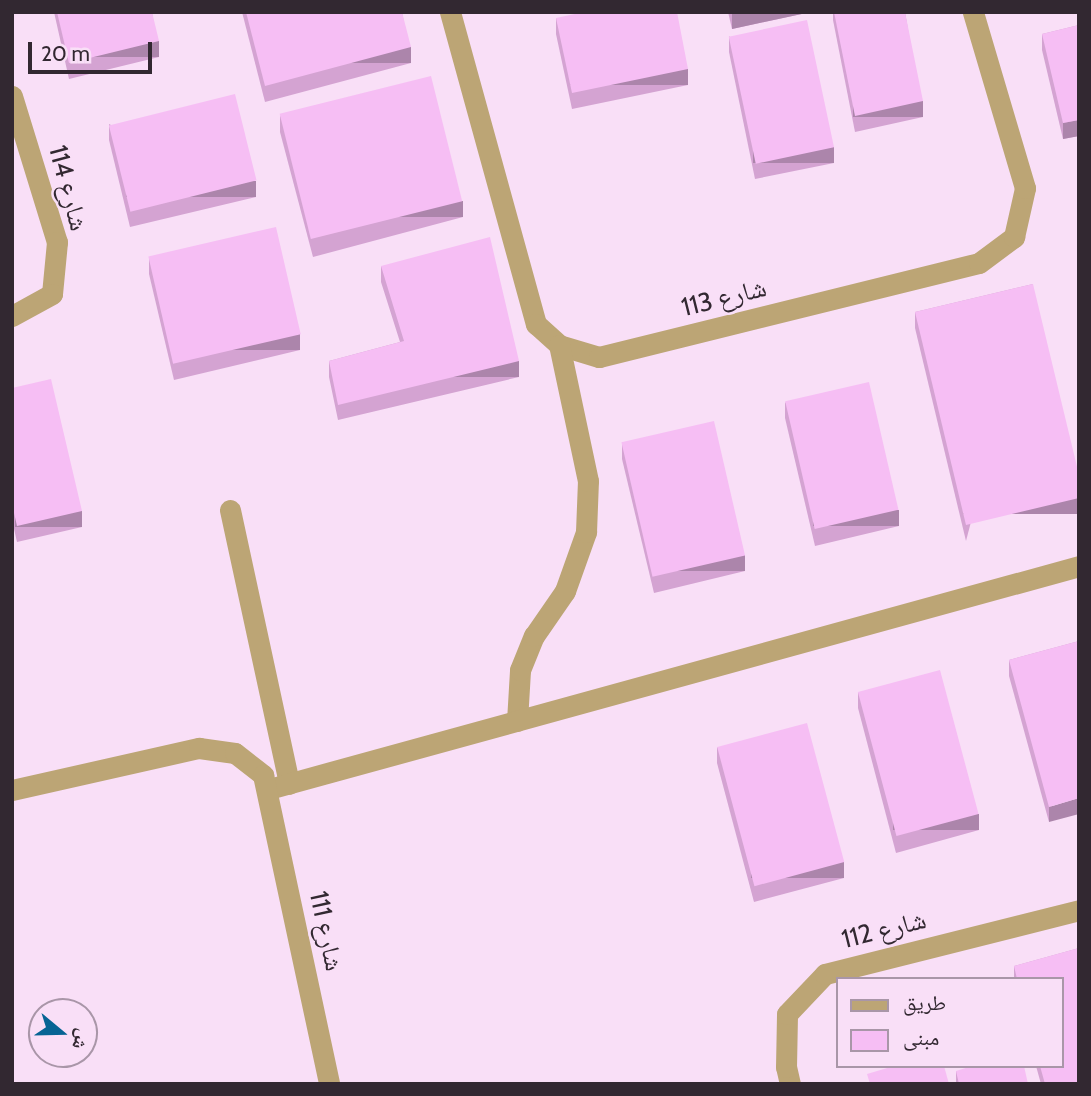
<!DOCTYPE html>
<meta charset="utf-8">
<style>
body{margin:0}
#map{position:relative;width:1091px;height:1096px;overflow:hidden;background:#f9dff7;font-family:Cabin,"Noto Naskh Arabic",sans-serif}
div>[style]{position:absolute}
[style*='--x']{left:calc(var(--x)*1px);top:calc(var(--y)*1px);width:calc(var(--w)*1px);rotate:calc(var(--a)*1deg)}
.minor>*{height:21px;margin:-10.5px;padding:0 10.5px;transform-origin:10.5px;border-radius:10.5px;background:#bca575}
.wall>*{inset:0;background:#d4a3d2}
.shaded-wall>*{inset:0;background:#ac85ab;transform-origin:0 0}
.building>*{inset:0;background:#f6bef4;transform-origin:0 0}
span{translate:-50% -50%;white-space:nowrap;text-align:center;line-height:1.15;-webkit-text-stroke:5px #f9dff7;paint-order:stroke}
.street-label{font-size:26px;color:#322831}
.frame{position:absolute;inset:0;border:14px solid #322831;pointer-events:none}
.legend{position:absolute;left:836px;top:977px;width:228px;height:91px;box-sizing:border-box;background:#f9dff7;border:2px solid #a996a8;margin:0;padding:9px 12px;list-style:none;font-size:21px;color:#322831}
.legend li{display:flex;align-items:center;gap:14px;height:35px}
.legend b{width:35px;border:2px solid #a996a8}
.north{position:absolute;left:28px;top:998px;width:70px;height:70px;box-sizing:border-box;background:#f9dff7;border:2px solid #a996a8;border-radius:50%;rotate:109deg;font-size:19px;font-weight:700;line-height:28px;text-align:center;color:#322831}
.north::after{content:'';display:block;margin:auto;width:24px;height:32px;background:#076494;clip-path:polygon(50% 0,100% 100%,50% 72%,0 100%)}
.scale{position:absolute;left:28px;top:42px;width:124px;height:32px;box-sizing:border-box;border:4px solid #322831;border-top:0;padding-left:9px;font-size:21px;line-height:24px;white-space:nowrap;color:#322831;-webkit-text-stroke:5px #f9dff7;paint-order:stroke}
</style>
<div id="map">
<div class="minor">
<div style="--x:450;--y:12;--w:324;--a:74.6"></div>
<div style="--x:536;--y:324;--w:31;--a:42"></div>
<div style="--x:559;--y:345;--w:42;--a:16.7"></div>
<div style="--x:599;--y:357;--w:391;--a:-13.9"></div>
<div style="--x:979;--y:263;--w:44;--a:-36.6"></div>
<div style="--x:1014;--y:237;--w:50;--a:-77.3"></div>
<div style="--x:1025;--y:188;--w:184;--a:-106.5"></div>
<div style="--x:12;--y:96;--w:153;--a:72.9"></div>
<div style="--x:57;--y:242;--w:52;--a:95.5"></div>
<div style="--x:52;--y:294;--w:46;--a:151.2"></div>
<div style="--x:230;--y:510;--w:280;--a:77.8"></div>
<div style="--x:517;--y:721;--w:51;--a:-86.6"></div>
<div style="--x:520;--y:670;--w:37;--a:-68"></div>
<div style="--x:534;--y:636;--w:55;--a:-55.4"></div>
<div style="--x:565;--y:591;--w:63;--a:-70.4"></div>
<div style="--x:586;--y:532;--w:51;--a:-87.8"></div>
<div style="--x:588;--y:481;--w:139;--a:-102"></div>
<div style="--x:269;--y:789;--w:840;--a:-15.39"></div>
<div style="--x:12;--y:790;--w:192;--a:-12.7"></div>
<div style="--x:199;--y:748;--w:36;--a:8"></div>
<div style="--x:235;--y:753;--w:36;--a:38"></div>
<div style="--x:263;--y:775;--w:316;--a:77.9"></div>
<div style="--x:790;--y:1084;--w:17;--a:-103"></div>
<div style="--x:786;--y:1067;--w:53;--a:-88.9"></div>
<div style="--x:787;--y:1014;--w:55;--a:-46.5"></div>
<div style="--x:825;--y:974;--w:262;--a:-14.1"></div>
</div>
<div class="wall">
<div style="clip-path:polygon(54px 12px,152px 12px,159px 57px,69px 79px)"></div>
<div style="clip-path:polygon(242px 12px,402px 12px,411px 63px,265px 102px)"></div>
<div style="clip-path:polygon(728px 12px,811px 12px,732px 29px)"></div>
<div style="clip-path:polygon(833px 12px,905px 12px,923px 117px,855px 132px,833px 20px)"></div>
<div style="clip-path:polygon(556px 18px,688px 85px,572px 109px,556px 34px)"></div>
<div style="clip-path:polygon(1079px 25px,1079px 136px,1063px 139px,1042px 50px,1042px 34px)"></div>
<div style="clip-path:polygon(729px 36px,834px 163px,755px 179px,729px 52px)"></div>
<div style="clip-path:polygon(280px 116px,463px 217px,313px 257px,280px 132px)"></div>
<div style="clip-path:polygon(109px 124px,256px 197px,130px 227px,109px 140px)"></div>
<div style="clip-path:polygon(149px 258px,300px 350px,174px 380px,149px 274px)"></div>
<div style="clip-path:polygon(381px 266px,519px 377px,338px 420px,329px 377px,329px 361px,400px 342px,381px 282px)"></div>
<div style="clip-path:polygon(1033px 284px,966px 541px,915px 328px,915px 312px)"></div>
<div style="clip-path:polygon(12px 388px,82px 527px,17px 542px,12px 520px)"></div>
<div style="clip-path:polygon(785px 402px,899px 526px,815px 546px,785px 418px)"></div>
<div style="clip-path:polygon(622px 444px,745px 571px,654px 593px,622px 459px)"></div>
<div style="clip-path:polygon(1079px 641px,1049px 822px,1009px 676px,1009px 660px)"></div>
<div style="clip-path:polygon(858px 692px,979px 830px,896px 853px,858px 708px)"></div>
<div style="clip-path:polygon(717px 747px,844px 878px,754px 902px,717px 763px)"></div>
<div style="clip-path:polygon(1079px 948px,1079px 1084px,1041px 1084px,1036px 1066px,1061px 1066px,1061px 979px,1014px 979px,1014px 966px)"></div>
<div style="clip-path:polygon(956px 1071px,1028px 1084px,956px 1084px)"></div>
</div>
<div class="shaded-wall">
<div style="clip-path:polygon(735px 12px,811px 12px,732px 29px,732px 13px)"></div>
<div style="left:159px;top:41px;width:16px;height:93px;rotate:90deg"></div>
<div style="left:411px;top:47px;width:16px;height:151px;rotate:90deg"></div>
<div style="left:688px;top:69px;width:16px;height:118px;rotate:90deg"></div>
<div style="left:923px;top:101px;width:16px;height:70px;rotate:90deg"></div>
<div style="clip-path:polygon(1079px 120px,1079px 136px,1063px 139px,1063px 123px)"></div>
<div style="left:834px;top:147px;width:16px;height:81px;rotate:90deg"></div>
<div style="left:256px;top:181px;width:16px;height:130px;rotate:90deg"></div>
<div style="left:463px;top:201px;width:16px;height:155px;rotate:90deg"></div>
<div style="left:300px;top:334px;width:16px;height:130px;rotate:90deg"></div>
<div style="left:519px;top:361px;width:16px;height:186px;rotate:90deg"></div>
<div style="left:1079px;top:498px;width:16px;height:116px;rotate:90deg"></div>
<div style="left:899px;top:510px;width:16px;height:86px;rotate:90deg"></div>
<div style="left:82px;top:511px;width:16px;height:67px;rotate:90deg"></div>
<div style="left:745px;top:555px;width:16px;height:94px;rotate:90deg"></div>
<div style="clip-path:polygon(1079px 798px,1079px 814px,1049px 822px,1049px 807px)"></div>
<div style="left:979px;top:814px;width:16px;height:86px;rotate:90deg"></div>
<div style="left:844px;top:862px;width:16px;height:93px;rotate:90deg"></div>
</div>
<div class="building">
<div style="clip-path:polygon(57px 12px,152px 12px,159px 41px,69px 63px)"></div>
<div style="clip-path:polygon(246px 12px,402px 12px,411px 47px,265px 86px)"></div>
<div style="clip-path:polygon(584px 12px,677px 12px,688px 69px,572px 93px,556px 18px)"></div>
<div style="clip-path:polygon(834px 12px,905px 12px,923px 101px,855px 116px)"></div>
<div style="left:807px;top:20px;width:130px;height:80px;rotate:78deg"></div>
<div style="clip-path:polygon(1079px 25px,1079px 120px,1063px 123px,1042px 34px)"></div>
<div style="left:431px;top:76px;width:129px;height:156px;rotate:76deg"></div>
<div style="left:235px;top:94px;width:89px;height:130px;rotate:76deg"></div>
<div style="left:276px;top:227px;width:110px;height:131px;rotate:77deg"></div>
<div style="clip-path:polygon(490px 237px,519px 361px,338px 405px,329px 361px,404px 341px,381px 266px)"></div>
<div style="clip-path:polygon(1033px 284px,1079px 475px,1079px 498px,966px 525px,915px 312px)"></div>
<div style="clip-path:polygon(51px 379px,82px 511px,17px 526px,12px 504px,12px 388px)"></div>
<div style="left:869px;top:382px;width:131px;height:86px;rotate:77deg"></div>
<div style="left:714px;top:421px;width:138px;height:95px;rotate:77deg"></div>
<div style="clip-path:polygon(1079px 641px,1079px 798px,1049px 807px,1009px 660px)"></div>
<div style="left:940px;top:670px;width:149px;height:85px;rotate:75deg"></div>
<div style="left:807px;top:723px;width:144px;height:93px;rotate:75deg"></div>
<div style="clip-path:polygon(1079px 948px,1079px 1084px,1045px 1084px,1040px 1066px,1061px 1066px,1061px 979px,1017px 979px,1014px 966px)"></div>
<div style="clip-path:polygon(894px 1066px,944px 1066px,949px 1084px,870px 1084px,867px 1074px)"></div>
<div style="clip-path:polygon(972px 1066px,1024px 1066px,1028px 1084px,959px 1084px,956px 1071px)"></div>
</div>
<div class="street-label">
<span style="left:68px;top:188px;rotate:75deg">شارع 114</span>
<span style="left:724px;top:298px;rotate:-14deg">شارع 113</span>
<span style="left:884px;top:930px;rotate:-14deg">شارع 112</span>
<span style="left:326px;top:931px;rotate:78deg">شارع 111</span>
</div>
<div class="frame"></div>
<ul class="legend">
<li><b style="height:9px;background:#bca575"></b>طريق</li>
<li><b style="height:19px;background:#f6bef4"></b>مبنى</li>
</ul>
<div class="north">ش</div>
<div class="scale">20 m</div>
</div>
